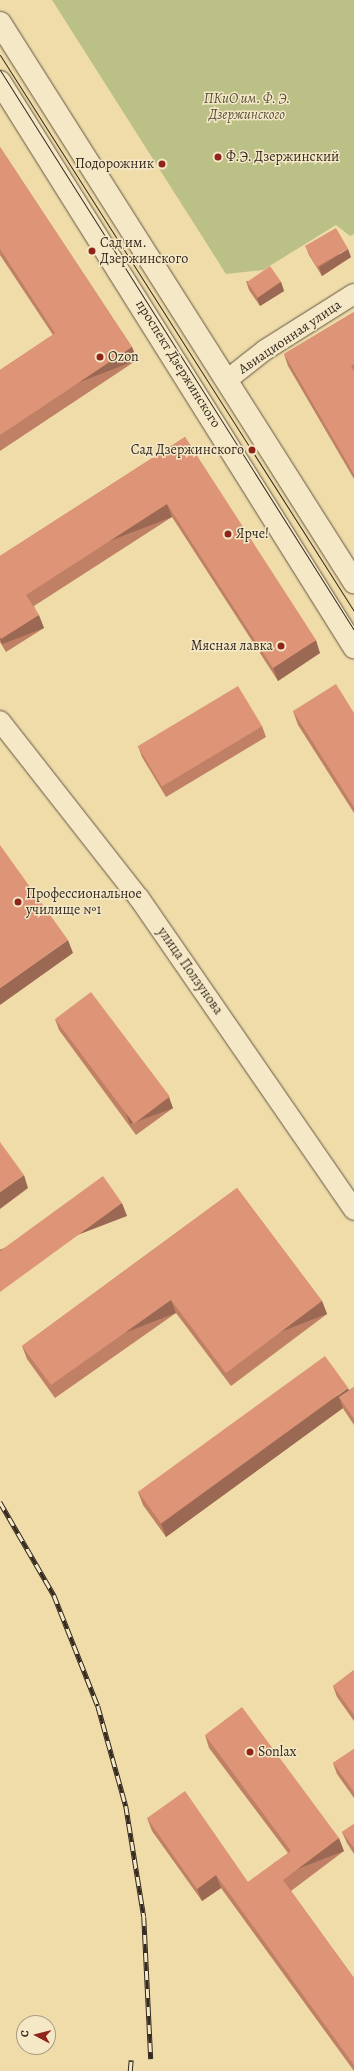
<!DOCTYPE html>
<meta charset="utf-8">
<style>
body{margin:0}
#map{position:relative;width:354px;height:2071px;overflow:hidden;background:#efdca9;font-family:Alegreya,serif}
div>[style]{position:absolute}
[style*='--x']{left:calc(var(--x)*1px);top:calc(var(--y)*1px);width:calc(var(--w)*1px);rotate:calc(var(--a)*1deg)}
.green>*{inset:0;background:#bbc087}
.roads{filter:drop-shadow(0 0 1px #645642) drop-shadow(0 0 1px #645642)}
.minor>*{height:20px;margin:-10px;padding:0 10px;transform-origin:10px;border-radius:10px;background:#f5e8c7}
.secondary>*{height:22px;margin:-11px;padding:0 11px;transform-origin:11px;border-radius:11px;background:#f5e8c7}
.tram>*{height:1px;margin:-0.5px;padding:0 0.5px;transform-origin:0.5px;border-radius:0.5px;background:#352a20}
.rail>*{height:4.5px;margin-top:-2.25px;transform-origin:0;background:repeating-linear-gradient(90deg,#f5e8c7 0 9px,#352a20 0 18px);box-sizing:border-box;border-block:1px solid #352a20}
.wall>*{inset:0;background:#bf8066}
.shaded-wall>*{inset:0;background:#9b6853;transform-origin:0 0}
.building>*{inset:0;background:#de9577;transform-origin:0 0}
.dots>*{width:11px;height:11px;translate:-50% -50%;box-sizing:border-box;border:2px solid #f5e8c7;border-radius:50%}
span{translate:-50% -50%;white-space:nowrap;text-align:center;line-height:1.15;-webkit-text-stroke:3px #f5e8c7;paint-order:stroke}
.park-label{font-size:14px;color:#56503a;font-style:italic}
.poi-label{font-size:14px;color:#352a20}
.left{translate:0 -50%;text-align:left}
.right{translate:-100% -50%;text-align:right}
.street-label{font-size:14px;color:#352a20}
.north{position:absolute;left:16px;top:2015px;width:40px;height:40px;box-sizing:border-box;background:#f5e8c7;border:1px solid #a89c84;border-radius:50%;rotate:277deg;font-size:11px;font-weight:700;line-height:16px;text-align:center;color:#352a20}
.north::after{content:'';display:block;margin:auto;width:14px;height:18px;background:#8f2418;clip-path:polygon(50% 0,100% 100%,50% 72%,0 100%)}
</style>
<div id="map">
<div class="green">
<div style="clip-path:polygon(52px 0,354px 0,354px 234px,350px 236px,336px 225px,263px 270px,226px 274px)"></div>
</div>
<div class="roads">
<div class="minor">
<div style="--x:227;--y:380;--w:48;--a:-38.3"></div>
<div style="--x:265;--y:350;--w:105;--a:-32.2"></div>
<div style="--x:0;--y:721;--w:225;--a:51.9"></div>
<div style="--x:139;--y:898;--w:379;--a:55.4"></div>
</div>
<div class="secondary">
<div style="--x:0;--y:23;--w:662;--a:57.65"></div>
<div style="--x:0;--y:82;--w:667;--a:57.93"></div>
</div>
</div>
<div class="tram">
<div style="--x:0;--y:55;--w:659;--a:57.52"></div>
<div style="--x:0;--y:70;--w:663;--a:57.7"></div>
</div>
<div class="rail">
<div style="--x:0;--y:1502;--w:108;--a:59.9"></div>
<div style="--x:54;--y:1595;--w:119;--a:68.4"></div>
<div style="--x:98;--y:1706;--w:104;--a:74.4"></div>
<div style="--x:126;--y:1806;--w:112;--a:80.8"></div>
<div style="--x:144;--y:1917;--w:142;--a:87.2"></div>
<div style="--x:130;--y:2071;--w:11;--a:-85"></div>
</div>
<div class="wall">
<div style="clip-path:polygon(0 147px,132px 347px,137px 360px,0 451px,0 370px,53px 335px,0 255px)"></div>
<div style="clip-path:polygon(306px 247px,351px 257px,322px 276px,309px 255px)"></div>
<div style="clip-path:polygon(246px 281px,281px 282px,284px 291px,260px 306px,249px 290px)"></div>
<div style="clip-path:polygon(354px 312px,354px 479px,288px 366px,284px 354px)"></div>
<div style="clip-path:polygon(185px 437px,320px 653px,278px 681px,172px 517px,34px 606px,44px 628px,6px 652px,0 642px,0 556px)"></div>
<div style="clip-path:polygon(293px 711px,354px 713px,354px 813px,298px 725px)"></div>
<div style="clip-path:polygon(262px 726px,266px 737px,166px 797px,142px 757px,138px 746px)"></div>
<div style="clip-path:polygon(55px 1019px,173px 1108px,136px 1135px,59px 1030px)"></div>
<div style="clip-path:polygon(237px 1188px,322px 1301px,327px 1314px,231px 1386px,176px 1313px,55px 1398px,27px 1359px,22px 1346px)"></div>
<div style="clip-path:polygon(354px 1387px,354px 1425px,344px 1410px,343px 1408px,166px 1537px,143px 1505px,138px 1492px,349px 1390px)"></div>
<div style="clip-path:polygon(354px 1670px,354px 1721px,337px 1697px,333px 1686px)"></div>
<div style="clip-path:polygon(205px 1735px,344px 1851px,291px 1891px,354px 1978px,354px 2071px,221px 1888px,202px 1901px,152px 1831px,147px 1818px,248px 1882px,288px 1853px,209px 1748px)"></div>
<div style="clip-path:polygon(354px 1749px,354px 1798px,337px 1774px,333px 1763px)"></div>
<div style="clip-path:polygon(354px 1824px,354px 1854px,347px 1843px,342px 1832px)"></div>
</div>
<div class="shaded-wall">
<div style="clip-path:polygon(348px 249px,351px 257px,322px 276px,319px 267px)"></div>
<div style="clip-path:polygon(281px 282px,284px 291px,260px 306px,257px 298px)"></div>
<div style="left:132px;top:347px;width:14px;height:159px;rotate:69deg"></div>
<div style="left:167px;top:504px;width:14px;height:168px;rotate:69deg"></div>
<div style="left:39px;top:615px;width:14px;height:45px;rotate:69deg"></div>
<div style="clip-path:polygon(316px 640px,320px 653px,278px 681px,273px 668px)"></div>
<div style="clip-path:polygon(68px 940px,73px 953px,0 1005px,0 988px)"></div>
<div style="left:169px;top:1097px;width:12px;height:46px;rotate:70deg"></div>
<div style="clip-path:polygon(24px 1175px,28px 1188px,0 1209px,0 1192px)"></div>
<div style="left:122px;top:1203px;width:14px;height:151px;rotate:69deg"></div>
<div style="left:171px;top:1300px;width:14px;height:147px;rotate:69deg"></div>
<div style="left:322px;top:1301px;width:14px;height:120px;rotate:69deg"></div>
<div style="clip-path:polygon(348px 1388px,353px 1401px,339px 1397px,343px 1408px,166px 1537px,161px 1524px)"></div>
<div style="left:339px;top:1838px;width:14px;height:70px;rotate:69deg"></div>
<div style="clip-path:polygon(216px 1875px,221px 1888px,202px 1901px,197px 1889px)"></div>
</div>
<div class="building">
<div style="clip-path:polygon(0 147px,132px 347px,0 435px,0 370px,55px 333px,0 249px)"></div>
<div style="left:336px;top:228px;width:24px;height:36px;rotate:60deg"></div>
<div style="left:270px;top:266px;width:19px;height:28px;rotate:55deg"></div>
<div style="clip-path:polygon(354px 312px,354px 364px,351px 366px,354px 372px,354px 474px,284px 354px)"></div>
<div style="clip-path:polygon(185px 437px,316px 640px,273px 668px,167px 504px,26px 595px,39px 615px,1px 639px,0 637px,0 556px)"></div>
<div style="clip-path:polygon(336px 684px,354px 713px,354px 807px,293px 711px)"></div>
<div style="left:238px;top:686px;width:47px;height:117px;rotate:59deg"></div>
<div style="clip-path:polygon(0 845px,68px 940px,0 988px)"></div>
<div style="left:91px;top:992px;width:131px;height:45px;rotate:53deg"></div>
<div style="clip-path:polygon(0 1142px,24px 1175px,0 1192px)"></div>
<div style="clip-path:polygon(103px 1176px,122px 1203px,0 1292px,0 1251px)"></div>
<div style="clip-path:polygon(237px 1188px,322px 1301px,226px 1373px,171px 1300px,51px 1385px,22px 1346px)"></div>
<div style="left:325px;top:1356px;width:39px;height:231px;rotate:54deg"></div>
<div style="clip-path:polygon(354px 1387px,354px 1419px,339px 1397px)"></div>
<div style="clip-path:polygon(354px 1670px,354px 1715px,333px 1686px)"></div>
<div style="clip-path:polygon(242px 1707px,339px 1838px,283px 1880px,354px 1978px,354px 2065px,216px 1875px,197px 1889px,147px 1818px,185px 1791px,248px 1882px,291px 1851px,205px 1735px)"></div>
<div style="clip-path:polygon(354px 1749px,354px 1792px,333px 1763px)"></div>
<div style="clip-path:polygon(354px 1824px,354px 1848px,342px 1832px)"></div>
</div>
<div class="dots">
<div style="left:218px;top:157px;background:#8f2418"></div>
<div style="left:162px;top:164px;background:#8f2418"></div>
<div style="left:92px;top:251px;background:#8f2418"></div>
<div style="left:100px;top:357px;background:#8f2418"></div>
<div style="left:252px;top:450px;background:#8f2418"></div>
<div style="left:228px;top:534px;background:#8f2418"></div>
<div style="left:281px;top:646px;background:#8f2418"></div>
<div style="left:18px;top:902px;background:#8f2418"></div>
<div style="left:250px;top:1752px;background:#8f2418"></div>
</div>
<div class="park-label">
<span style="left:247px;top:107px">ПКиО им. Ф. Э.<br>Дзержинского</span>
</div>
<div class="poi-label">
<span class="left" style="left:226px;top:157px">Ф.Э. Дзержинский</span>
<span class="right" style="left:154px;top:164px">Подорожник</span>
<span class="left" style="left:100px;top:251px">Сад им.<br>Дзержинского</span>
<span class="left" style="left:108px;top:357px">Ozon</span>
<span class="right" style="left:244px;top:450px">Сад Дзержинского</span>
<span class="left" style="left:236px;top:534px">Ярче!</span>
<span class="right" style="left:273px;top:646px">Мясная лавка</span>
<span class="left" style="left:26px;top:902px">Профессиональное<br>училище №1</span>
<span class="left" style="left:258px;top:1752px">Sonlax</span>
</div>
<div class="street-label">
<span style="left:290px;top:337px;rotate:-34deg">Авиационная улица</span>
<span style="left:178px;top:364px;rotate:58deg">проспект Дзержинского</span>
<span style="left:190px;top:971px;rotate:55deg">улица Ползунова</span>
</div>
<div class="north">С</div>
</div>
